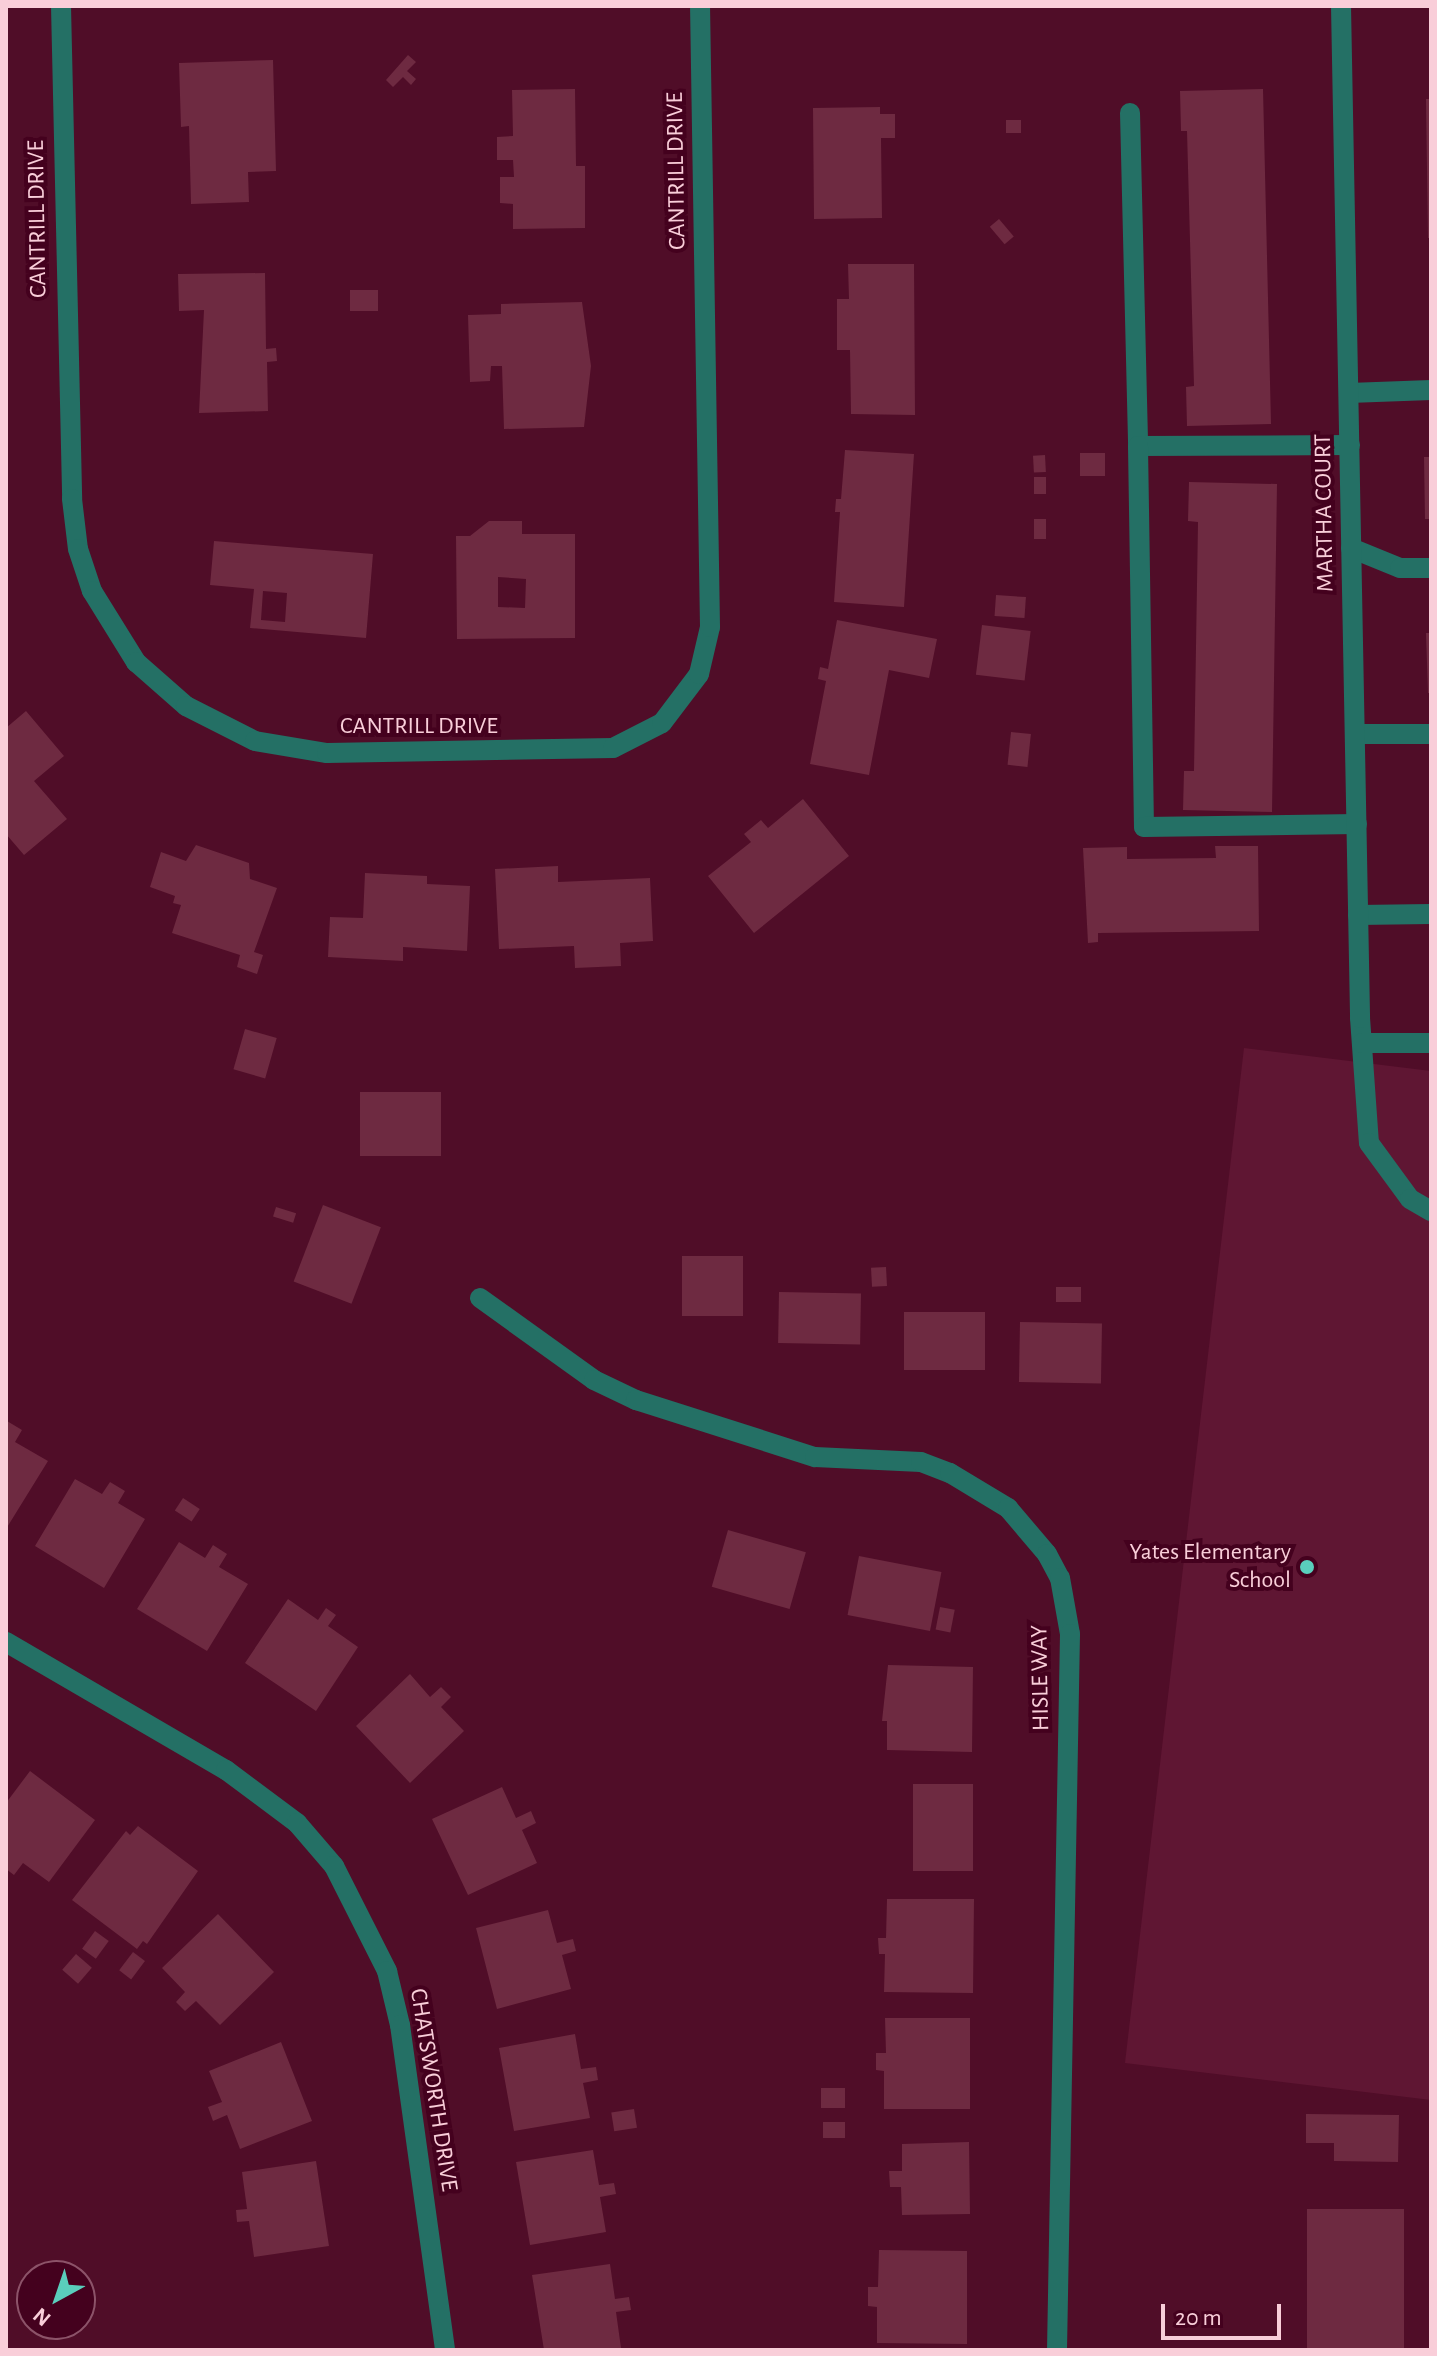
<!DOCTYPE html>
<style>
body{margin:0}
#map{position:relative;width:1437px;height:2356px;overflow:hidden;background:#500d28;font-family:"Alegreya Sans",sans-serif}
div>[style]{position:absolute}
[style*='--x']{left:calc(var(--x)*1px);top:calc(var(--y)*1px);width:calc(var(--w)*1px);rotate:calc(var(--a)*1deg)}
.built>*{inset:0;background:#5f1633}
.building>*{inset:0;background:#6e2a41;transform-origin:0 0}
.lane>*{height:20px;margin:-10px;padding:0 10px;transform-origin:10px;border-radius:10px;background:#247065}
.street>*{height:20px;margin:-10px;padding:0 10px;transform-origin:10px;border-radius:10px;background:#247065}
.dots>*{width:22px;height:22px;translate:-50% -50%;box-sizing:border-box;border:4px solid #44011e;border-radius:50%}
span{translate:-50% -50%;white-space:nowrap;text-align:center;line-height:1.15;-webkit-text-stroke:8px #44011e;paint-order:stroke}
.street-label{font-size:24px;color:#f9ced9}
.poi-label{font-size:24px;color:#f9ced9}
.right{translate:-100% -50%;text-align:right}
.frame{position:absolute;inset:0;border:8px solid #f9ced9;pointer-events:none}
.north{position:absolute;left:16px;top:2260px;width:80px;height:80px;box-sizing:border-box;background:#44011e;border:2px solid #8c5369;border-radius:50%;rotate:220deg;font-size:22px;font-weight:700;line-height:32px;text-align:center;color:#f9ced9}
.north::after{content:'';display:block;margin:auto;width:28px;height:36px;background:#5acebc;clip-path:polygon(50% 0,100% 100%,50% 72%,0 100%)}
.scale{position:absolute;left:1161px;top:2304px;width:120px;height:36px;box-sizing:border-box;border:4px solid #f9ced9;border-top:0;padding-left:10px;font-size:24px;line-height:28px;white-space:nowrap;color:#f9ced9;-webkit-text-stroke:6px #44011e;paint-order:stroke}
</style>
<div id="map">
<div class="built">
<div style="clip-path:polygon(1244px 1048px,1431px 1071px,1431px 2100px,1125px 2063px)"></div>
</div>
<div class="building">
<div style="clip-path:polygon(408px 55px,416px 62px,407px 71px,416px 79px,411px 85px,403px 77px,393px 87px,386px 80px)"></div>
<div style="clip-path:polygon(273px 60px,276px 171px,248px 172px,249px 202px,191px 204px,189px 126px,181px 127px,179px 63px)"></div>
<div style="clip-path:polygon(575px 89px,576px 166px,585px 166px,585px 228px,513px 229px,513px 204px,500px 203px,500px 177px,514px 177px,513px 160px,497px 160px,497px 137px,513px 136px,512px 90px)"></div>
<div style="clip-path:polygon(1263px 89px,1271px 424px,1187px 426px,1186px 387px,1194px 386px,1187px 131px,1181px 131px,1180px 91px)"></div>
<div style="clip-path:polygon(1426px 99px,1431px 99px,1431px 238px,1428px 238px)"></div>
<div style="clip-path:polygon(880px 107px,880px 114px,895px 114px,895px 138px,881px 138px,882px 218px,814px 219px,813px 108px)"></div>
<div style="left:1006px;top:120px;width:15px;height:13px"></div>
<div style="left:999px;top:219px;width:23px;height:12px;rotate:50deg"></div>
<div style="clip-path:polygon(848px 264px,914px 264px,915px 415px,851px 414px,850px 350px,837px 350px,837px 299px,849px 299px)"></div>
<div style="clip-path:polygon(265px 273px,266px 349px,276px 348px,277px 361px,267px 362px,268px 411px,199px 413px,204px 310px,179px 311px,178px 274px)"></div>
<div style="left:350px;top:290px;width:28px;height:21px"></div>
<div style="clip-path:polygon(582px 302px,591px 366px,584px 427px,504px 429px,502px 366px,491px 366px,490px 381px,470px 382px,468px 315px,501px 314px,501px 304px)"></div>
<div style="clip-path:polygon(845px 450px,914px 454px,904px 607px,834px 602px,840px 512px,835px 512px,836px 499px,841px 499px)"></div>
<div style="left:1080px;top:453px;width:25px;height:23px"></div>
<div style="left:1045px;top:455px;width:17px;height:12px;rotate:87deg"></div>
<div style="clip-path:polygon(1424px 457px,1431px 457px,1431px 519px,1425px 519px)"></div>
<div style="left:1034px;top:477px;width:12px;height:17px"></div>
<div style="clip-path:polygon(1189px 482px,1277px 484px,1272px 812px,1183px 810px,1184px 771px,1194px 771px,1198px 522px,1188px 521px)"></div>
<div style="left:1034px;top:519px;width:12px;height:20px"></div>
<div style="clip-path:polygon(evenodd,489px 521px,522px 521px,522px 534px,575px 534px,575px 638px,457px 639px,456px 536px,470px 536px,489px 521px,498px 577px,526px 579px,525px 608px,498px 607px,498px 577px)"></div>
<div style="clip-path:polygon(evenodd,214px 541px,373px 554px,366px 638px,250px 628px,254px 589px,210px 585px,214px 541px,263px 591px,287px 593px,285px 622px,261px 620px,263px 591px)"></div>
<div style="left:996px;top:595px;width:30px;height:21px;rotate:4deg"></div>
<div style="clip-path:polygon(837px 620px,937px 639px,929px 678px,889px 670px,869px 775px,810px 764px,826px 681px,818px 679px,820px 667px,828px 669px)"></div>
<div style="left:982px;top:625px;width:49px;height:50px;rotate:7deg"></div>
<div style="clip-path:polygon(1426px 633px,1431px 633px,1431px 693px,1428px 693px)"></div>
<div style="clip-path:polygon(26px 711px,64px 756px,34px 781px,67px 819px,24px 855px,6px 834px,6px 728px)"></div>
<div style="left:1011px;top:732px;width:20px;height:33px;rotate:6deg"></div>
<div style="clip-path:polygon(803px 799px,849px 856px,754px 933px,708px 876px,751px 842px,744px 834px,761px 820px,768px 828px)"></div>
<div style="clip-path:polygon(196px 845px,249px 863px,250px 879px,277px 888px,254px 952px,263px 955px,257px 974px,237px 967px,240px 955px,172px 933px,181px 905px,173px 903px,175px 896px,150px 887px,161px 852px,186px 861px)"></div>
<div style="clip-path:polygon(1215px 846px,1258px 846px,1259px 931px,1098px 933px,1098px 942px,1088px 943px,1083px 848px,1127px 847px,1127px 859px,1216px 858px)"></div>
<div style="clip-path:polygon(558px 866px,558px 882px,650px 878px,653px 941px,620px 943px,621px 966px,575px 968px,574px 946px,499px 949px,495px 869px)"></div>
<div style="clip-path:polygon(365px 873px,427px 876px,427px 884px,470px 886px,467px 951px,403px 947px,403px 961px,328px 957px,330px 917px,363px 918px)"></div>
<div style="left:245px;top:1029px;width:33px;height:42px;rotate:16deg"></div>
<div style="left:360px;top:1092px;width:81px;height:64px"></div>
<div style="left:323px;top:1205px;width:62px;height:82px;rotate:21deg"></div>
<div style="left:276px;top:1207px;width:21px;height:10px;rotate:17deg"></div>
<div style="left:682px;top:1256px;width:61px;height:60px"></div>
<div style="left:886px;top:1267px;width:19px;height:15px;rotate:87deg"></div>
<div style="left:1056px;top:1287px;width:25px;height:15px"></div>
<div style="left:779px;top:1292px;width:82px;height:51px;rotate:1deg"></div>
<div style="left:904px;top:1312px;width:81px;height:58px"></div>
<div style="left:1020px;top:1322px;width:82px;height:60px;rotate:1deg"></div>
<div style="clip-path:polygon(7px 1421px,22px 1430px,15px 1442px,48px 1461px,6px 1529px)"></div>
<div style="clip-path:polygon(75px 1479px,102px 1494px,110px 1482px,125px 1491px,118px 1503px,145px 1519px,104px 1588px,35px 1546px)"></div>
<div style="left:183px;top:1498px;width:20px;height:15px;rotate:33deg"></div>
<div style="left:728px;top:1530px;width:81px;height:59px;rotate:16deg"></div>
<div style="clip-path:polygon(179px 1542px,205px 1558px,213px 1545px,227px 1554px,219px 1567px,248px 1584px,207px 1651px,137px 1609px)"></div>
<div style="left:859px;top:1556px;width:84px;height:60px;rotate:11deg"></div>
<div style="clip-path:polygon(288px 1599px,318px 1620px,326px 1608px,336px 1615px,328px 1626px,358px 1647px,316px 1711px,245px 1663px)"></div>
<div style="left:940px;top:1607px;width:15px;height:23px;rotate:11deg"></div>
<div style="clip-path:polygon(888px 1665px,973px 1667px,972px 1752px,887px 1750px,887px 1721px,882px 1721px)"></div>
<div style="clip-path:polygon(410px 1674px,430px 1697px,441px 1687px,451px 1697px,441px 1707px,464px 1731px,410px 1783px,356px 1726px)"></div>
<div style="clip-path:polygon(30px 1771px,95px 1820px,49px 1882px,23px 1863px,14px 1875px,6px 1869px,6px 1803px)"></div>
<div style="left:913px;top:1784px;width:60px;height:87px"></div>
<div style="clip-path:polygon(502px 1787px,516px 1818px,531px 1811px,536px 1823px,522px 1830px,537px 1863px,468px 1895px,432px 1819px)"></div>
<div style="clip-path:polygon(138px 1826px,198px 1871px,147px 1944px,143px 1941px,137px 1949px,72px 1900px,126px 1831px,130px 1835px)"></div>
<div style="clip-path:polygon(887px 1899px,974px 1899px,973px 1993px,884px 1992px,885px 1954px,879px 1954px,878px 1938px,886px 1938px)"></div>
<div style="clip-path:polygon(548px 1910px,557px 1943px,573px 1939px,576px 1951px,562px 1955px,571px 1989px,497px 2009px,476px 1928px)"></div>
<div style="clip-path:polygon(218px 1914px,274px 1972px,220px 2025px,196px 2001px,185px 2011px,176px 2002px,185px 1992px,162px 1968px)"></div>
<div style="left:95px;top:1931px;width:17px;height:22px;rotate:36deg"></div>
<div style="left:133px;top:1952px;width:15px;height:23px;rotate:37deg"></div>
<div style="left:76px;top:1954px;width:21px;height:21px;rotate:41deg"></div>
<div style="clip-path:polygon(885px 2018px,970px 2018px,970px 2109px,884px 2109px,884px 2071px,876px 2070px,876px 2053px,886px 2053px)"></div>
<div style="clip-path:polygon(575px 2034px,581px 2069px,596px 2067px,598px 2080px,583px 2083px,590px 2118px,514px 2131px,499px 2048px)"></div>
<div style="clip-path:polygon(281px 2042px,312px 2121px,240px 2149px,227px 2115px,213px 2121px,208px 2107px,222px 2102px,209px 2071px)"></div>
<div style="left:821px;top:2088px;width:24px;height:20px"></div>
<div style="left:634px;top:2109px;width:19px;height:23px;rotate:81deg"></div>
<div style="clip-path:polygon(1306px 2114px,1399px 2115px,1398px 2162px,1334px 2161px,1334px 2143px,1306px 2143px)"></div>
<div style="left:823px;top:2122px;width:22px;height:16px"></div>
<div style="clip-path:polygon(969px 2142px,970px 2214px,902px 2215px,901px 2187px,890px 2187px,889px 2171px,902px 2171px,902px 2144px)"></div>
<div style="clip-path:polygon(593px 2150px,599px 2185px,614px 2183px,616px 2194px,600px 2197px,606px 2232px,530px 2245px,516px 2162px)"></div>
<div style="clip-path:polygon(316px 2161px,329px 2246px,254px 2257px,249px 2221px,237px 2222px,236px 2210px,247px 2209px,242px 2172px)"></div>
<div style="left:1307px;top:2209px;width:97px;height:141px"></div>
<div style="clip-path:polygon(879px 2250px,967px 2251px,967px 2344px,877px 2343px,877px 2307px,868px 2306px,868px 2287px,878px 2287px)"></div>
<div style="clip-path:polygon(610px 2264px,615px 2299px,629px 2297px,631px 2310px,616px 2312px,621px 2348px,544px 2350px,532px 2275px)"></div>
</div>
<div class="lane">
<div style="--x:1130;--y:113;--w:333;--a:88.6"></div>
<div style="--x:1349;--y:393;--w:82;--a:-2.1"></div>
<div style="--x:1350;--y:445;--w:212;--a:179.7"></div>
<div style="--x:1138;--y:446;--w:381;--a:89.1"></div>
<div style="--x:1144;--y:827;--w:213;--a:-0.8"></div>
<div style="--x:1351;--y:548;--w:53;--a:22.2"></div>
<div style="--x:1400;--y:568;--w:31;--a:0"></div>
<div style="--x:1355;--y:734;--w:76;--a:0"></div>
<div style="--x:1358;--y:915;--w:73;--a:-0.8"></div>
<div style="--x:1360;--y:1018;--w:125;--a:85.9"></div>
<div style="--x:1369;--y:1143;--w:69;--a:53.8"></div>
<div style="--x:1410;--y:1199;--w:24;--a:30"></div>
<div style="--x:1362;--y:1043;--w:69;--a:0"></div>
</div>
<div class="street">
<div style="--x:61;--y:6;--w:493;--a:88.7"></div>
<div style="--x:72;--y:499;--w:50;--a:83.2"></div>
<div style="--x:78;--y:549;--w:44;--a:71.6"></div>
<div style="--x:92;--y:591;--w:84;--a:58.2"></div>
<div style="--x:136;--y:662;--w:67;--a:41.3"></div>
<div style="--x:186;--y:706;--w:77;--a:26.9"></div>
<div style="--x:255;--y:741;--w:73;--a:9.5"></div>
<div style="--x:327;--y:753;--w:286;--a:-1"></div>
<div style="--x:613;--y:748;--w:55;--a:-27"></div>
<div style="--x:662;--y:723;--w:61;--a:-52.9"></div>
<div style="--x:699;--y:674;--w:48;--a:-76.8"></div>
<div style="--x:710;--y:627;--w:621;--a:-90.92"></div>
<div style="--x:1341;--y:6;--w:1012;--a:88.92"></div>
<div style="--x:480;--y:1298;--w:140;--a:35.7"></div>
<div style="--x:594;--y:1380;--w:47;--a:25.5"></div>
<div style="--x:636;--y:1400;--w:188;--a:17.7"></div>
<div style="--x:815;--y:1457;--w:106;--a:2.7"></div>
<div style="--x:921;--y:1462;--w:31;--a:21"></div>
<div style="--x:950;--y:1473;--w:68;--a:31.1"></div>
<div style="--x:1008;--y:1508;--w:60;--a:49.7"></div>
<div style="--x:1047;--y:1554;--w:27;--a:62"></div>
<div style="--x:1060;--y:1578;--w:57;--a:79.9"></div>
<div style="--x:1070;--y:1634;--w:716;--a:91.04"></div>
<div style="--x:6;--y:1642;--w:255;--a:30.2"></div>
<div style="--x:226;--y:1770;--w:89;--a:36.7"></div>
<div style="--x:297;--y:1823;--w:57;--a:49.3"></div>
<div style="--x:334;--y:1866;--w:118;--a:63.2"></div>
<div style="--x:387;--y:1971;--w:56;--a:76.5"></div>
<div style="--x:400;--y:2025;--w:328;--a:82.1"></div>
</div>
<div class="dots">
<div style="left:1307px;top:1567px;background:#5acebc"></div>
</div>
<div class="street-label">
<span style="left:677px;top:171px;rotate:-91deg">CANTRILL DRIVE</span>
<span style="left:38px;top:219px;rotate:-91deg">CANTRILL DRIVE</span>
<span style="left:1325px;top:513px;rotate:-91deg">MARTHA COURT</span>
<span style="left:419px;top:727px">CANTRILL DRIVE</span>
<span style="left:1041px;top:1678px;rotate:-91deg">HISLE WAY</span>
<span style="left:433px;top:2090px;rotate:81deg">CHATSWORTH DRIVE</span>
</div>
<div class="poi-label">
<span class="right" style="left:1291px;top:1567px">Yates Elementary<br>School</span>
</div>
<div class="frame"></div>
<div class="north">N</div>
<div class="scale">20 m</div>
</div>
